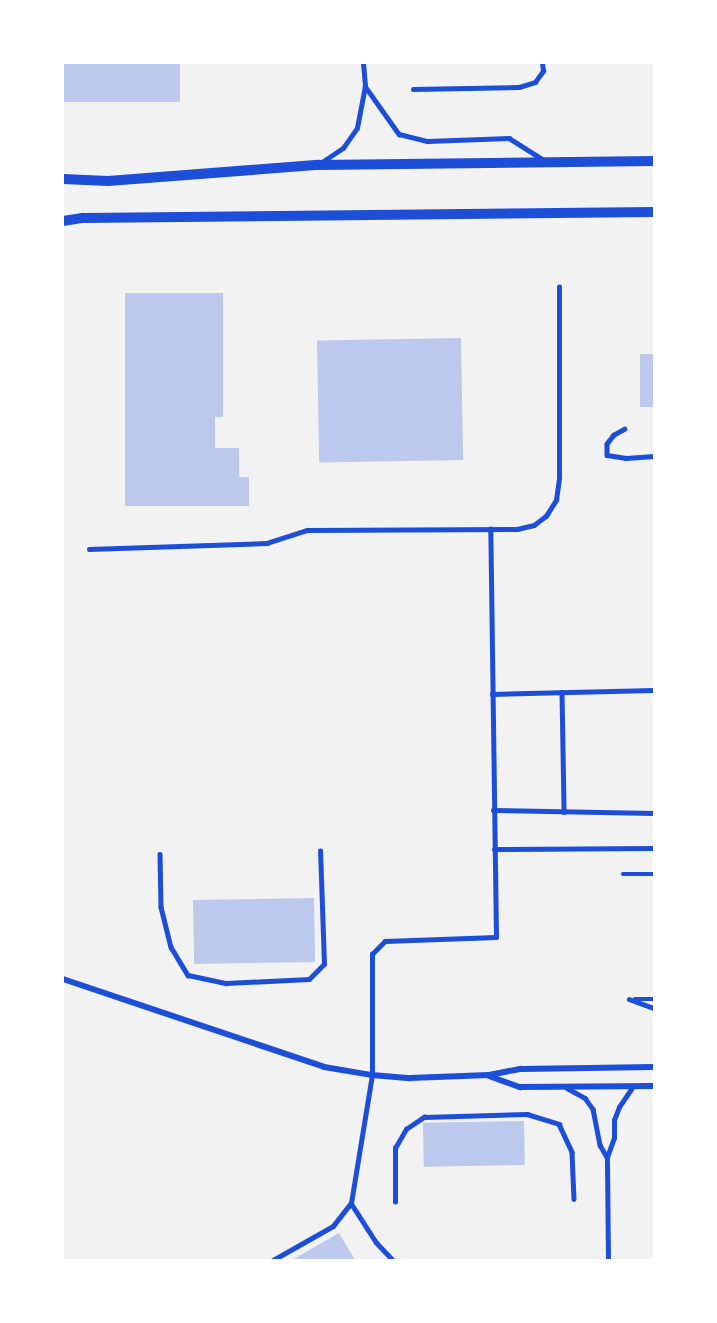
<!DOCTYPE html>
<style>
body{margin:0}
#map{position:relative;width:717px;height:1323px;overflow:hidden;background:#f2f2f2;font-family:Commissioner,sans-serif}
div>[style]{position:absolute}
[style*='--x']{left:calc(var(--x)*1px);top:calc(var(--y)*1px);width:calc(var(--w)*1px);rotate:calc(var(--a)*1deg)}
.building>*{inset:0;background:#bdc9ec;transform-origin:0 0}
.service>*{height:4.5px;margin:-2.25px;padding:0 2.25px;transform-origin:2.25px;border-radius:2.25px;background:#1d4ed8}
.minor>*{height:6px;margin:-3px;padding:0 3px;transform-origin:3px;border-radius:3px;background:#1d4ed8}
.tertiary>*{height:10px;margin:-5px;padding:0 5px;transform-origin:5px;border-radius:5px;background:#1d4ed8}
span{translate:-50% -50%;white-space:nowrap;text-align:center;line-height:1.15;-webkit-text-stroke:4.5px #fff;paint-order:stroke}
.frame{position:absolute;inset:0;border:64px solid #fff;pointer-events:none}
</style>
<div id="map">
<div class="building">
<div style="left:63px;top:63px;width:117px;height:39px"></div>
<div style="clip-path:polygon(125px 293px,223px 293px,223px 417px,215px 417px,215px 448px,239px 448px,239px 477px,249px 477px,249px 506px,125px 506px)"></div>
<div style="left:461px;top:338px;width:122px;height:144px;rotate:89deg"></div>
<div style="left:640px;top:354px;width:14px;height:53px"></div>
<div style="left:314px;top:898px;width:64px;height:121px;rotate:89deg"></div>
<div style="left:524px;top:1121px;width:44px;height:101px;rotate:89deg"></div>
<div style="clip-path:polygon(339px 1233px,355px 1260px,292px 1260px)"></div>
</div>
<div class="service">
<div style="--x:365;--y:86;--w:59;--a:54.7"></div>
<div style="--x:399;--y:134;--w:29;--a:14"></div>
<div style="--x:427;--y:141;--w:82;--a:-2.1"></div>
<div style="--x:509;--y:138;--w:41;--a:32.2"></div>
<div style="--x:413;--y:89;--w:106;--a:-1.1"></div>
<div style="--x:519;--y:87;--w:17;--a:-17"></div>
<div style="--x:535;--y:82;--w:14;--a:-54"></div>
<div style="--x:543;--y:71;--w:8;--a:-97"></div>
<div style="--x:322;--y:162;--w:25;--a:-34"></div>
<div style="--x:343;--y:148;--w:24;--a:-55"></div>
<div style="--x:357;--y:128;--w:43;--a:-79.2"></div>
<div style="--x:365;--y:86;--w:23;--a:-95"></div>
<div style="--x:625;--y:429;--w:13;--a:151"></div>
<div style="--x:614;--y:435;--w:11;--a:128"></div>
<div style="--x:607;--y:444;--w:11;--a:90"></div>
<div style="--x:607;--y:455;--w:19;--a:9"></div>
<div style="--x:626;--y:458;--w:28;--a:-4"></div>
<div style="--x:89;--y:549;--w:178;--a:-1.9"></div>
<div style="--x:267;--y:543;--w:42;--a:-18"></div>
<div style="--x:307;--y:530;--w:210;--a:-0.3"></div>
<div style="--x:517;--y:529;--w:17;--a:-13"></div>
<div style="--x:534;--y:525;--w:15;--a:-37"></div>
<div style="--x:546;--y:516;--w:19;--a:-58"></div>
<div style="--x:556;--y:500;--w:22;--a:-82"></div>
<div style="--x:559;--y:478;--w:191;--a:-90"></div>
<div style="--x:562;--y:692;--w:120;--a:89"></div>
<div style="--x:492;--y:694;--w:162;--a:-1.4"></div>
<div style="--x:493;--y:810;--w:161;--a:1.1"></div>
<div style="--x:494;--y:849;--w:160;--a:-0.4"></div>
<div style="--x:160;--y:854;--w:53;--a:88.9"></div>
<div style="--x:161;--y:907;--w:41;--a:76"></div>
<div style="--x:171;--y:947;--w:33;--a:59"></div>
<div style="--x:188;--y:975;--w:39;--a:12"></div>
<div style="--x:226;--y:983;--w:83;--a:-2.8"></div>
<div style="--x:309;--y:979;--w:21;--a:-45"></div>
<div style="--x:324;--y:964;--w:113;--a:-92"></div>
<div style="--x:623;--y:874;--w:31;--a:0"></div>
<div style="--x:629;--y:999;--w:27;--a:20"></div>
<div style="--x:635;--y:999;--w:19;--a:0"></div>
<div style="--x:567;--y:1088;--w:21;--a:29"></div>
<div style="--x:585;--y:1098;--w:14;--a:54"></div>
<div style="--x:593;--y:1109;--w:37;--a:79"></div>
<div style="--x:600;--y:1145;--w:14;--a:60"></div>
<div style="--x:395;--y:1202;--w:54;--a:-90"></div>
<div style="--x:395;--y:1148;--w:22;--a:-60"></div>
<div style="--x:406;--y:1129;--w:22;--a:-34"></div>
<div style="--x:424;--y:1117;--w:103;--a:-1.7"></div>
<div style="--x:527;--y:1114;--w:34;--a:17"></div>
<div style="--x:559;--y:1124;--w:31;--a:65"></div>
<div style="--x:572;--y:1152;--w:47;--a:87.6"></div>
<div style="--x:351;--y:1203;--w:46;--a:57.3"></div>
<div style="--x:376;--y:1242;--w:25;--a:47"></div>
<div style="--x:273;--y:1260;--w:69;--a:-29.5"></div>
<div style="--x:333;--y:1226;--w:29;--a:-52"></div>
<div style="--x:351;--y:1203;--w:130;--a:-80.7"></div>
<div style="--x:372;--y:1075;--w:121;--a:-90"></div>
<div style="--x:372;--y:954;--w:18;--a:-45"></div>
<div style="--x:385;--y:941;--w:111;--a:-2.1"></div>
<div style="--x:496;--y:937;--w:408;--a:-90.8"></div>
<div style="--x:608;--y:1260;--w:103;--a:-90.6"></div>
<div style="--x:607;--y:1157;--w:20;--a:-70"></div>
<div style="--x:614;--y:1138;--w:18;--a:-90"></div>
<div style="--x:614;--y:1120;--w:14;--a:-69"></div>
<div style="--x:619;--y:1107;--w:25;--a:-56"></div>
</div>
<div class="minor">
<div style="--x:63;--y:979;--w:275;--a:18.6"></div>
<div style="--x:324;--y:1067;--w:49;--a:9.5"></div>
<div style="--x:372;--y:1075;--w:38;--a:5"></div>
<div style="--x:410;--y:1078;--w:79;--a:-2.2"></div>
<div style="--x:489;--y:1075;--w:33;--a:-11"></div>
<div style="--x:521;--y:1069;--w:133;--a:-0.9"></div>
<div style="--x:489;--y:1076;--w:33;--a:20"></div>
<div style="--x:520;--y:1087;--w:134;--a:-0.4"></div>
</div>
<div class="tertiary">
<div style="--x:63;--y:179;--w:45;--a:2.5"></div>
<div style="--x:108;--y:181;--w:211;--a:-4.4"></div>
<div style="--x:318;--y:165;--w:336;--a:-0.7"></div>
<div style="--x:63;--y:221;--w:20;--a:-9"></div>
<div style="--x:83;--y:218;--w:571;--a:-0.6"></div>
</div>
<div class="frame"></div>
</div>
